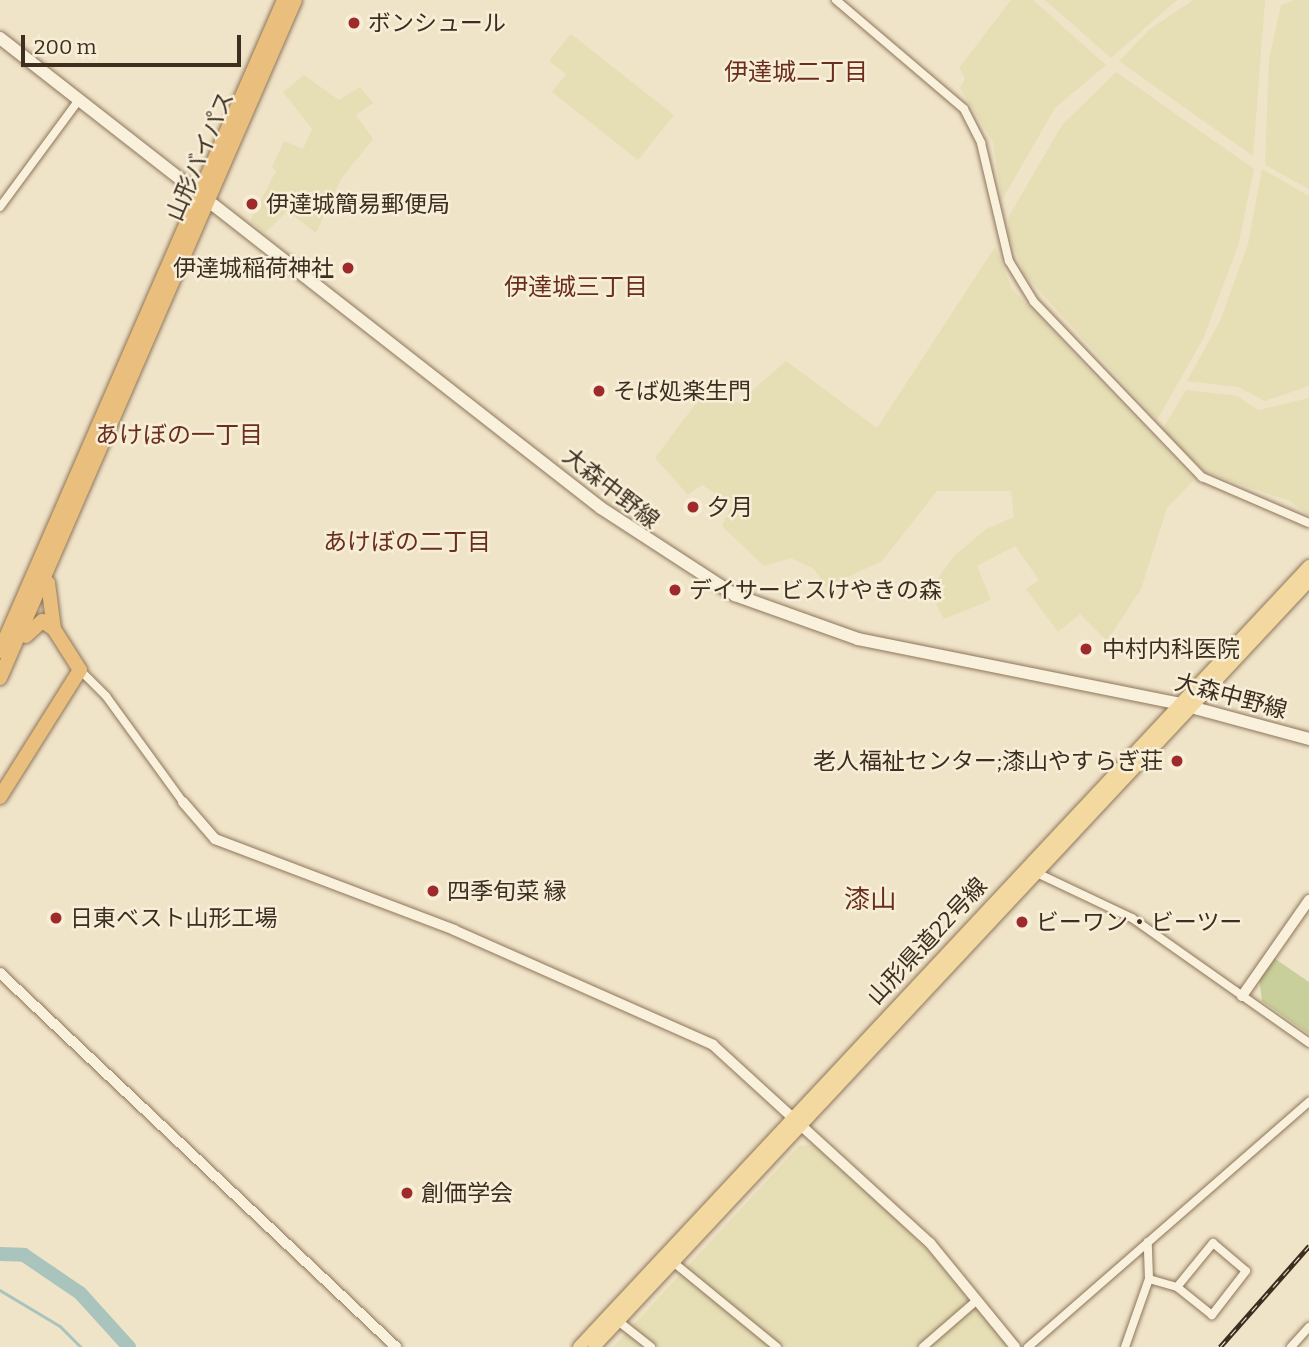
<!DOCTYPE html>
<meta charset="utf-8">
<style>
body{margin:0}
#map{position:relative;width:1309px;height:1347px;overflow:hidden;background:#f0e4c8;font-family:Bitter,"Noto Sans JP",serif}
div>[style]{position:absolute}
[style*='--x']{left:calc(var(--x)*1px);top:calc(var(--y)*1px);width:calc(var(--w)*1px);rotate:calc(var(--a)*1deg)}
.farmland>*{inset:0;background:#e6deb5}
.green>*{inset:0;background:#c9cf9b}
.stream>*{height:2.5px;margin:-1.25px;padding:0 1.25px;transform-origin:1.25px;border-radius:1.25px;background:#a9c4bc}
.river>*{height:14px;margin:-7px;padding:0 7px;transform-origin:7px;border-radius:7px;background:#a9c4bc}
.roads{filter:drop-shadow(0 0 2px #8d765c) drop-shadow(0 0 2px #8d765c)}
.minor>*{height:8px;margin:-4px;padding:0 4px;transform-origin:4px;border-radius:4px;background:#faf1dc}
.tertiary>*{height:10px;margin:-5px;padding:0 5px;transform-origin:5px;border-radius:5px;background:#faf1dc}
.secondary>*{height:12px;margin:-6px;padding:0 6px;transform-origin:6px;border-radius:6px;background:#faf1dc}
.primary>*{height:12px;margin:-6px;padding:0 6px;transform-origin:6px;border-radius:6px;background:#f3d9a0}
.trunk>*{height:14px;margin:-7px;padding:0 7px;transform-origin:7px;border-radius:7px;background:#eabe7c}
.rail>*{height:5px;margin-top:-2.5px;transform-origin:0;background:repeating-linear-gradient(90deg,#f7eed8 0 8px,#3d2e20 0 16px);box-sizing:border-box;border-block:2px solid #3d2e20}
.dots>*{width:19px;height:19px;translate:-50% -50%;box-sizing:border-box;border:4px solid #f7eed8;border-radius:50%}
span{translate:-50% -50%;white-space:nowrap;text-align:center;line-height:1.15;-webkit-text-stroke:5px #f7eed8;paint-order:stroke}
.poi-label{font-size:23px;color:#3d2e20}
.left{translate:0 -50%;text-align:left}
.right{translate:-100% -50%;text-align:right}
.street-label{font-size:23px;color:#3d2e20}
.neighbourhood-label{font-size:24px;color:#6b2e1e}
.quarter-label{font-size:26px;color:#6b2e1e}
.scale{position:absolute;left:21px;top:35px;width:220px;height:32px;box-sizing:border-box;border:4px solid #3d2e20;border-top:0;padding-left:9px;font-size:21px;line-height:24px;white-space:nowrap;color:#3d2e20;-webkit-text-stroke:5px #f7eed8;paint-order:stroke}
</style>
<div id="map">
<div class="farmland">
<div style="clip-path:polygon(1011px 0,1033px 0,1106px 65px,1055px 108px,1002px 200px,993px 142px,960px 88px,965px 78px,959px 68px)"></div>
<div style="clip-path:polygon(1045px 0,1177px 0,1111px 58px)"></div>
<div style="clip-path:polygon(1193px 0,1265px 0,1253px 156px,1119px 61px,1150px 29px)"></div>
<div style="clip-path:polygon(1295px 0,1309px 0,1309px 189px,1265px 165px,1269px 59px,1281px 5px)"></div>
<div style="clip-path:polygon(571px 34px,674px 115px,638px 160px,552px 92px,566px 74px,549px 61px)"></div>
<div style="clip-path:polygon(1116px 72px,1254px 169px,1238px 246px,1203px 339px,1157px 420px,1025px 275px,1008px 233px,1009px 216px,1062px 125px)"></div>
<div style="clip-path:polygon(304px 75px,339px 100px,360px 87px,373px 103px,356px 115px,373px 139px,341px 179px,316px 233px,287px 211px,265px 233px,250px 221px,276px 171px,272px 167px,284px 141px,303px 149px,312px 129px,283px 92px)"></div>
<div style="clip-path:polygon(1262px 169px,1309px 196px,1309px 386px,1265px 401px,1238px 387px,1187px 381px,1220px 321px,1248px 244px)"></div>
<div style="clip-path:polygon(995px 247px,1012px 289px,1194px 480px,1167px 508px,1141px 589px,1107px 641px,1080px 614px,1058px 632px,1026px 589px,1039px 580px,1015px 546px,977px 566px,991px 600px,944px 619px,929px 591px,954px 556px,986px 529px,1014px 517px,1011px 491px,937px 491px,882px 561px,826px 587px,814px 569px,791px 558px,764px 566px,722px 526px,732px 504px,702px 485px,688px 495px,655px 458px,714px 379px,738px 403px,786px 361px,877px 428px)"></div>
<div style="clip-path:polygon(1186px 390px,1237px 396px,1258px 410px,1309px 398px,1309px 516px,1290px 501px,1207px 473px,1189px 457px,1162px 430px)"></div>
<div style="clip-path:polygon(820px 1144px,933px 1256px,1009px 1347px,613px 1347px,799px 1146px)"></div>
</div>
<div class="green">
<div style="clip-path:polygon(1274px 958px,1309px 982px,1309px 1034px,1262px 1001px,1259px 978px)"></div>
</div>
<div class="stream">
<div style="--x:0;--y:1290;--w:70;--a:31"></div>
<div style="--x:60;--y:1326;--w:30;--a:45"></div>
</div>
<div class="river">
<div style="--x:0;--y:1254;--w:24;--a:2"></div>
<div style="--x:24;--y:1255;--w:68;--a:34.2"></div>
<div style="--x:80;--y:1293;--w:73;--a:47.8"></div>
</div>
<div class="roads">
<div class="minor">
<div style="--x:836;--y:0;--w:168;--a:40.4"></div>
<div style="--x:964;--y:109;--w:38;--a:63"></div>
<div style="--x:981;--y:143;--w:121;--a:76.7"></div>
<div style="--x:1009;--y:261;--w:48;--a:58.6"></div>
<div style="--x:1034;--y:302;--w:243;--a:46.2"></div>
<div style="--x:1202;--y:477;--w:116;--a:23.3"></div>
<div style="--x:0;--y:207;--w:133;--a:-53.6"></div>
<div style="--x:80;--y:670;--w:37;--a:45"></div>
<div style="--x:106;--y:696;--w:131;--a:54"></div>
<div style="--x:1035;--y:872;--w:107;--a:25.4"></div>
<div style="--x:1132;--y:918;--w:217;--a:35.2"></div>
<div style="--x:673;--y:1262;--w:134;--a:39.3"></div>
<div style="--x:1149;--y:1279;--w:29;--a:16"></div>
<div style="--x:1177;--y:1287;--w:57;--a:-50.7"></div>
<div style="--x:1213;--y:1243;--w:43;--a:40.3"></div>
<div style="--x:1246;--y:1271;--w:56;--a:127.7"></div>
<div style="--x:1212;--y:1315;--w:45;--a:-141.3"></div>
<div style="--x:618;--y:1321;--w:42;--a:38.2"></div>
<div style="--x:923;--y:1347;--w:70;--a:-41"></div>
<div style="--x:1028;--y:1347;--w:373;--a:-41.1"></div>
<div style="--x:1125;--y:1347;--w:72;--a:-70.6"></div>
<div style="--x:1149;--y:1279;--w:37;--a:-92"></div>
<div style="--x:1291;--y:1347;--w:27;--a:-48"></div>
</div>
<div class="tertiary">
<div style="--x:183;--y:802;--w:49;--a:49.1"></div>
<div style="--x:215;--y:839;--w:256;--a:20.8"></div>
<div style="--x:454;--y:930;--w:283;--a:23.9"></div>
<div style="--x:713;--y:1045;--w:294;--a:42.4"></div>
<div style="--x:930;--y:1243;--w:134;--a:50.7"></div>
<div style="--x:0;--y:973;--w:545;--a:43.36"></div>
<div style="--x:1242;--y:996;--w:117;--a:-55.1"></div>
</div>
<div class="secondary">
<div style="--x:0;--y:38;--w:763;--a:38.03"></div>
<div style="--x:601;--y:508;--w:160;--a:33"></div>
<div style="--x:735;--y:595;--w:131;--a:19.7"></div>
<div style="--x:858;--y:639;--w:324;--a:11.4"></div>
<div style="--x:1176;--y:703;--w:138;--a:15.1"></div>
</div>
<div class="primary">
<div style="--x:579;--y:1347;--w:1069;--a:-46.93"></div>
<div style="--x:594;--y:1347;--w:1048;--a:-46.97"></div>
</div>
<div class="trunk">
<div style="--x:48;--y:583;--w:46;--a:82.6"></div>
<div style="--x:0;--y:651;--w:710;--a:-66.43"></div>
<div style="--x:0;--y:678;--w:739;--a:-66.49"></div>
<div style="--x:0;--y:797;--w:150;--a:-57.8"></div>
<div style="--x:80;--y:670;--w:49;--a:-122.4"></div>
<div style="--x:54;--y:629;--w:14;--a:-146"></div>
<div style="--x:42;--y:621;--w:22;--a:137"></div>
</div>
</div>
<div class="rail">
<div style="--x:1220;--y:1347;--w:135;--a:-48.6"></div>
</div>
<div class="dots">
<div style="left:354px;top:23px;background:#9e2a2b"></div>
<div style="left:252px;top:204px;background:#9e2a2b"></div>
<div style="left:348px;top:268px;background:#9e2a2b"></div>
<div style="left:599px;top:391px;background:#9e2a2b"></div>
<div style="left:693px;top:507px;background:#9e2a2b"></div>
<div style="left:675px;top:590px;background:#9e2a2b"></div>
<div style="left:1086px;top:649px;background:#9e2a2b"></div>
<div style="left:1177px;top:761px;background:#9e2a2b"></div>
<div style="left:433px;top:891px;background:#9e2a2b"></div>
<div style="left:56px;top:918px;background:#9e2a2b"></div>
<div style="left:1022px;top:922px;background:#9e2a2b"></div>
<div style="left:407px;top:1193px;background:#9e2a2b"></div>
</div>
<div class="poi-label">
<span class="left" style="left:368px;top:23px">ボンシュール</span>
<span class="left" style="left:266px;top:204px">伊達城簡易郵便局</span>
<span class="right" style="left:334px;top:268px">伊達城稲荷神社</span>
<span class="left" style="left:613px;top:391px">そば処楽生門</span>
<span class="left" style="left:707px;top:507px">夕月</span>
<span class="left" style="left:689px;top:590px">デイサービスけやきの森</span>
<span class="left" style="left:1102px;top:649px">中村内科医院</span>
<span class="right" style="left:1163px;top:761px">老人福祉センター;漆山やすらぎ荘</span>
<span class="left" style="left:447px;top:891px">四季旬菜 縁</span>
<span class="left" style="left:70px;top:918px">日東ベスト山形工場</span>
<span class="left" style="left:1036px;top:922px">ビーワン・ビーツー</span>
<span class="left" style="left:421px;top:1193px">創価学会</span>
</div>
<div class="street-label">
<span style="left:200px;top:156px;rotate:-67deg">山形バイパス</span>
<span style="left:611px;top:488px;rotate:38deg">大森中野線</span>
<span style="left:1231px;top:696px;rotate:15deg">大森中野線</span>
<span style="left:927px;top:941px;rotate:-47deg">山形県道22号線</span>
</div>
<div class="neighbourhood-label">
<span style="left:796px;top:73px">伊達城二丁目</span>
<span style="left:576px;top:288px">伊達城三丁目</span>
<span style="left:179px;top:436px">あけぼの一丁目</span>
<span style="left:407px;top:543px">あけぼの二丁目</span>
</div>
<div class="quarter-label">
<span style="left:870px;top:900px">漆山</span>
</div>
<div class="scale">200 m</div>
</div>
